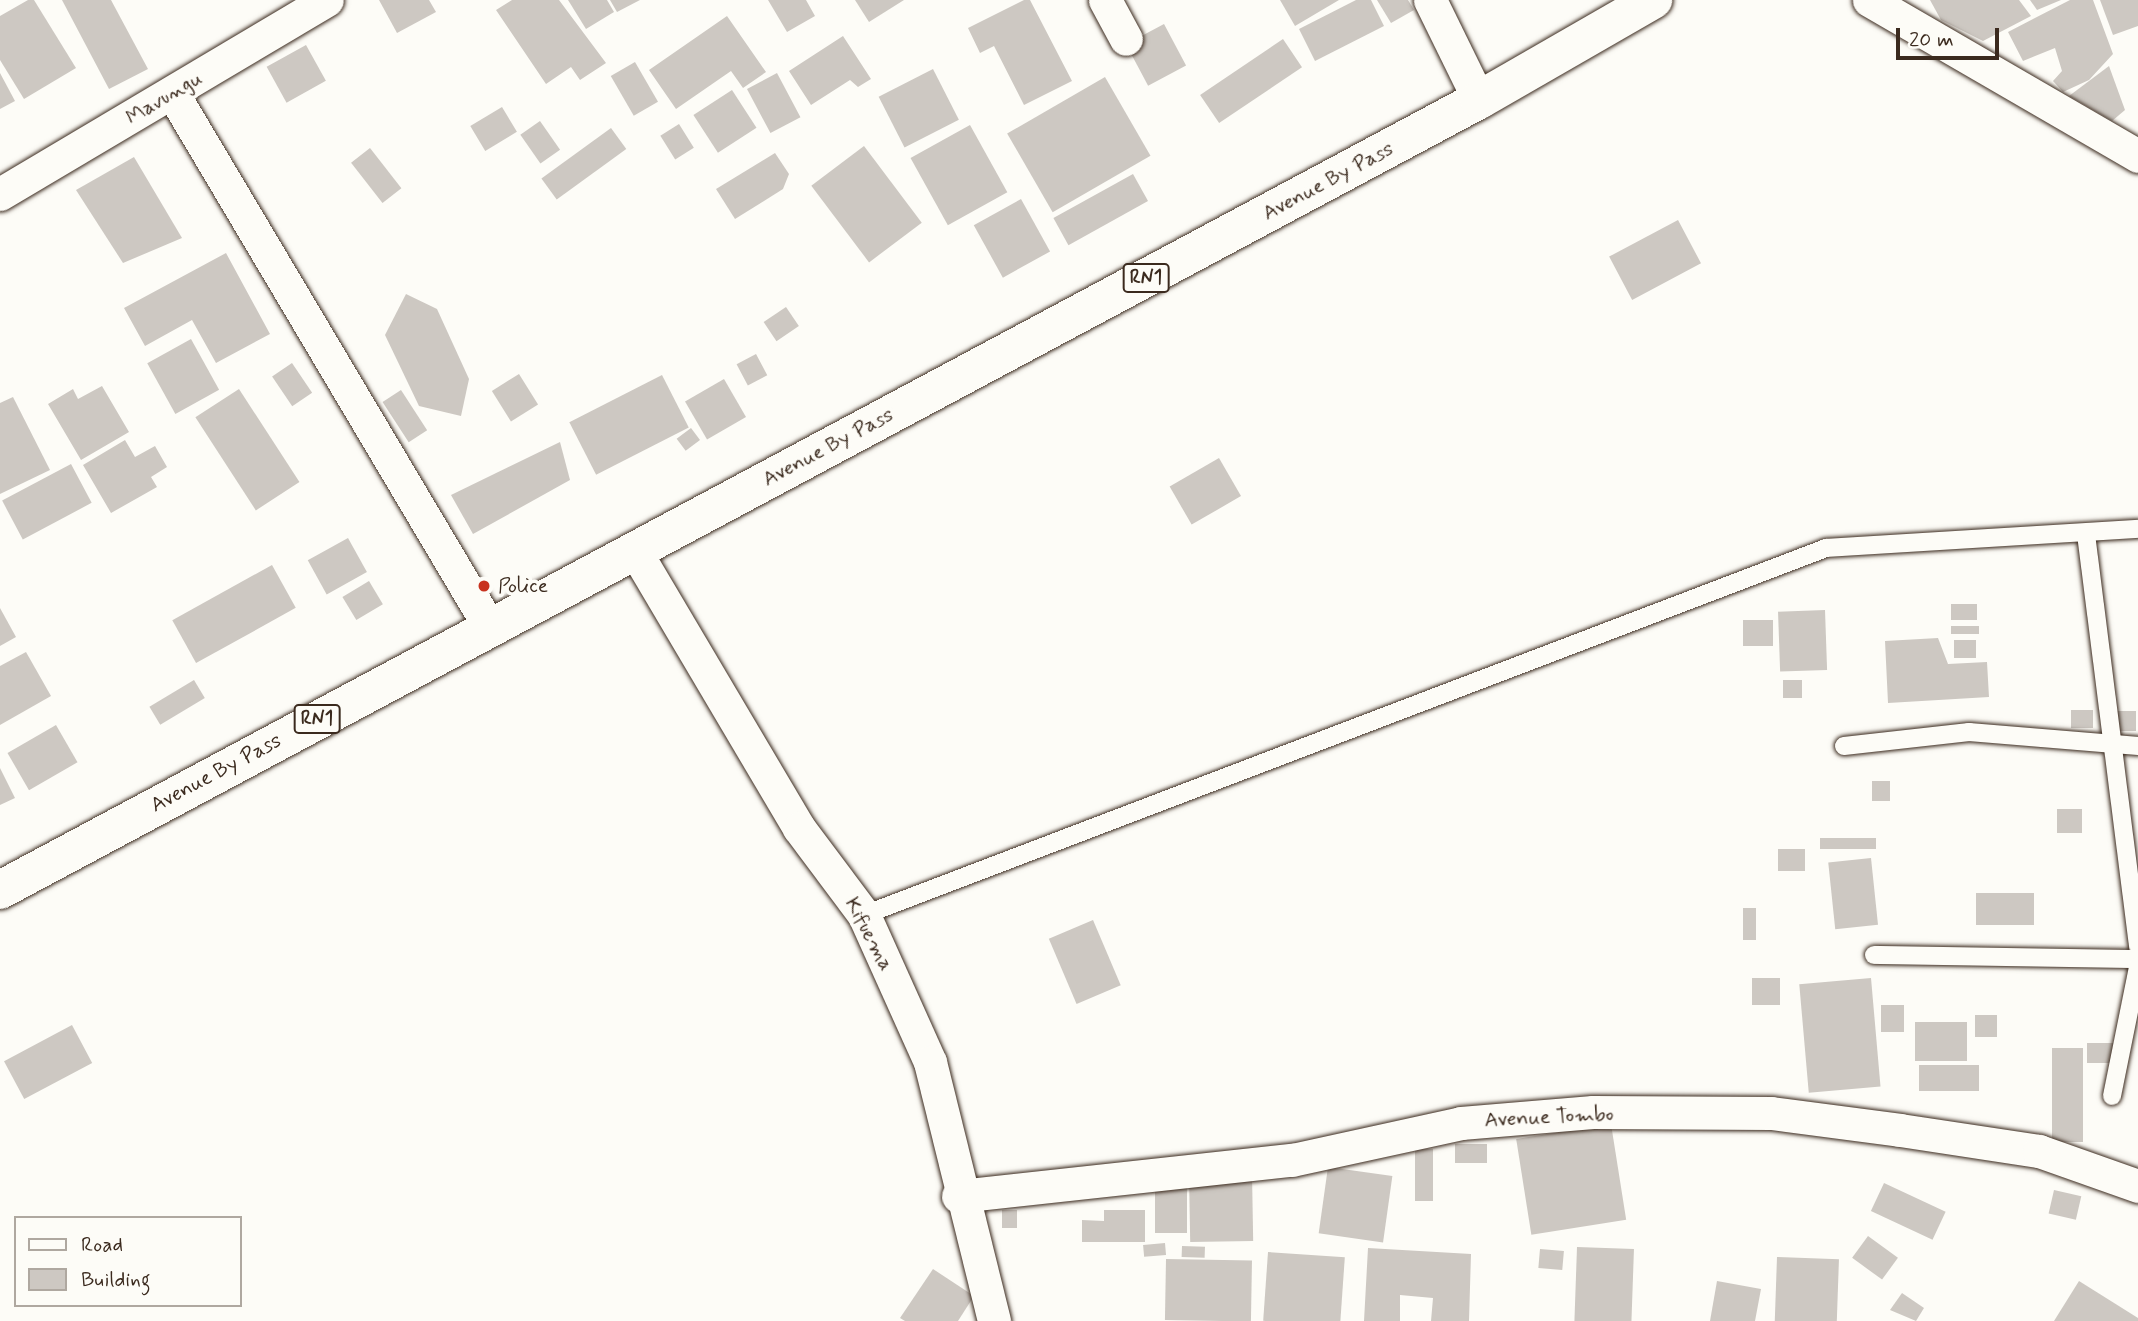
<!DOCTYPE html>
<style>
body{margin:0}
#map{position:relative;width:2138px;height:1321px;overflow:hidden;background:#fdfcf7;font-family:Mynerve,sans-serif}
div>[style]{position:absolute}
[style*='--x']{left:calc(var(--x)*1px);top:calc(var(--y)*1px);width:calc(var(--w)*1px);rotate:calc(var(--a)*1deg)}
.building>*{inset:0;background:#cdc8c2;transform-origin:0 0}
.roads{filter:drop-shadow(0 0 2px #3b2a1e) drop-shadow(0 0 2px #3b2a1e)}
.lane>*{height:18px;margin:-9px;padding:0 9px;transform-origin:9px;border-radius:9px;background:#fdfcf7}
.street>*{height:33px;margin:-16.5px;padding:0 16.5px;transform-origin:16.5px;border-radius:16.5px;background:#fdfcf7}
.highway>*{height:38px;margin:-19px;padding:0 19px;transform-origin:19px;border-radius:19px;background:#fdfcf7}
.dots>*{width:19px;height:19px;translate:-50% -50%;box-sizing:border-box;border:4px solid #fdfcf7;border-radius:50%}
span{translate:-50% -50%;white-space:nowrap;text-align:center;line-height:1.15;-webkit-text-stroke:7px #fdfcf7;paint-order:stroke}
.shield-label span{padding:2px 5px;background:#fdfcf7;border:2px solid;border-radius:5px;-webkit-text-stroke-width:0}
.shield-label{font-size:19px;color:#3b2a1e;font-weight:700}
.street-label{font-size:21px;color:#3b2a1e}
.poi-label{font-size:21px;color:#3b2a1e}
.left{translate:0 -50%;text-align:left}
.legend{position:absolute;left:14px;top:1216px;width:228px;height:91px;box-sizing:border-box;background:#fdfcf7;border:2px solid #afa8a0;margin:0;padding:9px 12px;list-style:none;font-size:21px;color:#3b2a1e}
.legend li{display:flex;align-items:center;gap:14px;height:35px}
.legend b{width:35px;border:2px solid #afa8a0}
.scale{position:absolute;left:1896px;top:28px;width:103px;height:32px;box-sizing:border-box;border:4px solid #3b2a1e;border-top:0;padding-left:9px;font-size:21px;line-height:24px;white-space:nowrap;color:#3b2a1e;-webkit-text-stroke:5px #fdfcf7;paint-order:stroke}
</style>
<div id="map">
<div class="building">
<div style="clip-path:polygon(28px 0,34px 0,76px 68px,24px 99px,0 60px,0 16px)"></div>
<div style="clip-path:polygon(62px 0,111px 0,148px 69px,109px 89px)"></div>
<div style="clip-path:polygon(379px 0,429px 0,436px 12px,397px 33px)"></div>
<div style="clip-path:polygon(512px 0,559px 0,606px 63px,580px 80px,571px 67px,546px 84px,496px 10px)"></div>
<div style="clip-path:polygon(568px 0,607px 0,614px 12px,586px 29px)"></div>
<div style="clip-path:polygon(610px 0,640px 0,617px 12px)"></div>
<div style="clip-path:polygon(768px 0,806px 0,815px 16px,787px 32px)"></div>
<div style="clip-path:polygon(855px 0,904px 0,869px 22px)"></div>
<div style="clip-path:polygon(1024px 0,1030px 0,1072px 81px,1024px 105px,994px 46px,980px 53px,968px 28px)"></div>
<div style="clip-path:polygon(1280px 0,1339px 0,1295px 26px)"></div>
<div style="clip-path:polygon(1356px 0,1371px 0,1384px 26px,1315px 61px,1299px 29px)"></div>
<div style="clip-path:polygon(1377px 0,1408px 0,1414px 10px,1391px 23px)"></div>
<div style="clip-path:polygon(1930px 0,2019px 0,2031px 16px,1983px 41px,1941px 20px)"></div>
<div style="clip-path:polygon(2030px 0,2061px 0,2037px 10px)"></div>
<div style="clip-path:polygon(2070px 0,2093px 0,2113px 54px,2089px 80px,2063px 92px,2053px 81px,2062px 71px,2055px 48px,2023px 61px,2008px 32px)"></div>
<div style="clip-path:polygon(2100px 0,2138px 0,2138px 26px,2113px 35px)"></div>
<div style="clip-path:polygon(727px 16px,766px 72px,743px 88px,731px 71px,676px 109px,649px 70px)"></div>
<div style="left:1164px;top:24px;width:47px;height:43px;rotate:62deg"></div>
<div style="clip-path:polygon(843px 36px,871px 79px,858px 87px,850px 80px,811px 105px,789px 71px)"></div>
<div style="left:1283px;top:39px;width:34px;height:100px;rotate:56deg"></div>
<div style="left:306px;top:45px;width:41px;height:45px;rotate:61deg"></div>
<div style="left:635px;top:62px;width:46px;height:28px;rotate:60deg"></div>
<div style="clip-path:polygon(2109px 66px,2125px 110px,2112px 121px,2069px 96px)"></div>
<div style="left:933px;top:69px;width:57px;height:61px;rotate:63deg"></div>
<div style="clip-path:polygon(0 73px,15px 101px,0 109px)"></div>
<div style="left:777px;top:73px;width:50px;height:34px;rotate:62deg"></div>
<div style="left:1105px;top:77px;width:91px;height:113px;rotate:60deg"></div>
<div style="left:732px;top:90px;width:45px;height:46px;rotate:57deg"></div>
<div style="left:502px;top:107px;width:29px;height:37px;rotate:59deg"></div>
<div style="left:540px;top:121px;width:35px;height:24px;rotate:55deg"></div>
<div style="left:679px;top:124px;width:28px;height:22px;rotate:58deg"></div>
<div style="left:970px;top:125px;width:77px;height:68px;rotate:61deg"></div>
<div style="left:611px;top:128px;width:26px;height:86px;rotate:54deg"></div>
<div style="left:864px;top:146px;width:96px;height:66px;rotate:53deg"></div>
<div style="left:370px;top:148px;width:51px;height:24px;rotate:52deg"></div>
<div style="clip-path:polygon(775px 153px,789px 174px,783px 189px,735px 219px,716px 189px)"></div>
<div style="clip-path:polygon(134px 157px,182px 238px,123px 263px,76px 190px)"></div>
<div style="left:1133px;top:174px;width:31px;height:91px;rotate:61deg"></div>
<div style="left:1021px;top:199px;width:60px;height:54px;rotate:61deg"></div>
<div style="left:1678px;top:220px;width:49px;height:78px;rotate:62deg"></div>
<div style="clip-path:polygon(226px 253px,270px 334px,216px 363px,192px 320px,145px 346px,124px 308px)"></div>
<div style="clip-path:polygon(406px 294px,437px 309px,469px 379px,461px 416px,419px 406px,385px 335px)"></div>
<div style="left:786px;top:307px;width:23px;height:27px;rotate:56deg"></div>
<div style="left:191px;top:339px;width:58px;height:50px;rotate:61deg"></div>
<div style="left:756px;top:354px;width:24px;height:22px;rotate:62deg"></div>
<div style="left:292px;top:363px;width:36px;height:24px;rotate:56deg"></div>
<div style="left:519px;top:374px;width:36px;height:32px;rotate:58deg"></div>
<div style="left:662px;top:375px;width:59px;height:104px;rotate:63deg"></div>
<div style="left:724px;top:379px;width:44px;height:45px;rotate:60deg"></div>
<div style="clip-path:polygon(102px 386px,129px 432px,81px 460px,48px 404px,73px 389px,78px 399px)"></div>
<div style="left:239px;top:389px;width:111px;height:52px;rotate:57deg"></div>
<div style="left:401px;top:390px;width:48px;height:22px;rotate:57deg"></div>
<div style="clip-path:polygon(13px 397px,50px 470px,0 494px,0 403px)"></div>
<div style="left:691px;top:428px;width:15px;height:18px;rotate:53deg"></div>
<div style="clip-path:polygon(125px 440px,135px 457px,155px 446px,167px 467px,151px 477px,157px 487px,111px 513px,83px 465px)"></div>
<div style="clip-path:polygon(560px 442px,570px 480px,473px 534px,451px 495px)"></div>
<div style="left:1219px;top:458px;width:44px;height:57px;rotate:60deg"></div>
<div style="left:71px;top:464px;width:44px;height:78px;rotate:62deg"></div>
<div style="left:348px;top:538px;width:39px;height:46px;rotate:61deg"></div>
<div style="left:272px;top:565px;width:49px;height:114px;rotate:61deg"></div>
<div style="left:369px;top:581px;width:27px;height:31px;rotate:59deg"></div>
<div style="left:1951px;top:604px;width:26px;height:16px"></div>
<div style="clip-path:polygon(0 608px,16px 637px,0 646px)"></div>
<div style="left:1825px;top:610px;width:60px;height:47px;rotate:88deg"></div>
<div style="left:1743px;top:620px;width:30px;height:26px"></div>
<div style="left:1951px;top:626px;width:28px;height:8px"></div>
<div style="clip-path:polygon(1938px 638px,1948px 664px,1987px 662px,1989px 697px,1888px 703px,1885px 641px)"></div>
<div style="left:1954px;top:640px;width:22px;height:18px"></div>
<div style="clip-path:polygon(26px 652px,51px 696px,0 725px,0 666px)"></div>
<div style="left:194px;top:680px;width:21px;height:52px;rotate:59deg"></div>
<div style="left:1783px;top:680px;width:19px;height:18px"></div>
<div style="left:2071px;top:710px;width:22px;height:18px"></div>
<div style="left:2114px;top:711px;width:22px;height:20px"></div>
<div style="left:56px;top:725px;width:43px;height:56px;rotate:60deg"></div>
<div style="clip-path:polygon(0 768px,15px 798px,0 805px)"></div>
<div style="left:1872px;top:781px;width:18px;height:20px"></div>
<div style="left:2057px;top:809px;width:25px;height:24px"></div>
<div style="left:1820px;top:838px;width:56px;height:11px"></div>
<div style="left:1778px;top:849px;width:27px;height:22px"></div>
<div style="left:1871px;top:858px;width:67px;height:43px;rotate:84deg"></div>
<div style="left:2034px;top:893px;width:32px;height:58px;rotate:90deg"></div>
<div style="left:1743px;top:908px;width:13px;height:32px"></div>
<div style="left:1093px;top:920px;width:71px;height:48px;rotate:67deg"></div>
<div style="left:1752px;top:978px;width:28px;height:27px"></div>
<div style="left:1871px;top:978px;width:109px;height:72px;rotate:85deg"></div>
<div style="left:1881px;top:1005px;width:23px;height:27px"></div>
<div style="left:1975px;top:1015px;width:22px;height:22px"></div>
<div style="left:1915px;top:1022px;width:52px;height:39px"></div>
<div style="left:72px;top:1025px;width:43px;height:77px;rotate:62deg"></div>
<div style="left:2087px;top:1043px;width:26px;height:20px"></div>
<div style="left:2052px;top:1048px;width:31px;height:94px"></div>
<div style="left:1919px;top:1065px;width:60px;height:26px"></div>
<div style="left:1611px;top:1124px;width:97px;height:96px;rotate:81deg"></div>
<div style="left:1455px;top:1144px;width:32px;height:19px"></div>
<div style="left:1415px;top:1149px;width:18px;height:52px"></div>
<div style="left:1328px;top:1167px;width:65px;height:67px;rotate:8deg"></div>
<div style="left:1252px;top:1173px;width:68px;height:63px;rotate:89deg"></div>
<div style="left:1155px;top:1181px;width:32px;height:52px"></div>
<div style="left:1884px;top:1183px;width:68px;height:31px;rotate:25deg"></div>
<div style="left:2054px;top:1190px;width:28px;height:24px;rotate:13deg"></div>
<div style="left:1002px;top:1210px;width:15px;height:18px"></div>
<div style="clip-path:polygon(1104px 1210px,1145px 1210px,1145px 1242px,1082px 1242px,1082px 1220px,1104px 1221px)"></div>
<div style="left:1868px;top:1236px;width:37px;height:27px;rotate:36deg"></div>
<div style="left:1165px;top:1243px;width:12px;height:22px;rotate:85deg"></div>
<div style="left:1182px;top:1246px;width:23px;height:11px;rotate:2deg"></div>
<div style="left:1577px;top:1247px;width:57px;height:74px;rotate:2deg"></div>
<div style="clip-path:polygon(1368px 1248px,1471px 1254px,1469px 1321px,1431px 1321px,1433px 1298px,1400px 1295px,1400px 1321px,1364px 1321px)"></div>
<div style="left:1540px;top:1249px;width:24px;height:19px;rotate:5deg"></div>
<div style="left:1268px;top:1252px;width:77px;height:69px;rotate:4deg"></div>
<div style="left:1777px;top:1257px;width:62px;height:64px;rotate:2deg"></div>
<div style="left:1166px;top:1259px;width:86px;height:61px;rotate:1deg"></div>
<div style="clip-path:polygon(933px 1269px,974px 1296px,958px 1321px,905px 1321px,900px 1318px)"></div>
<div style="clip-path:polygon(1717px 1281px,1761px 1289px,1755px 1321px,1710px 1321px)"></div>
<div style="clip-path:polygon(2079px 1281px,2138px 1318px,2138px 1321px,2054px 1321px)"></div>
<div style="clip-path:polygon(1902px 1293px,1924px 1308px,1916px 1321px,1890px 1310px)"></div>
</div>
<div class="roads">
<div class="lane">
<div style="--x:2086;--y:534;--w:416;--a:82.8"></div>
<div style="--x:1844;--y:746;--w:126;--a:-6.4"></div>
<div style="--x:1969;--y:732;--w:170;--a:4.7"></div>
<div style="--x:864;--y:915;--w:1030;--a:-20.88"></div>
<div style="--x:1826;--y:548;--w:313;--a:-3.5"></div>
<div style="--x:1874;--y:955;--w:264;--a:0.9"></div>
<div style="--x:2112;--y:1096;--w:132;--a:-78.6"></div>
</div>
<div class="street">
<div style="--x:1105;--y:0;--w:44;--a:61.7"></div>
<div style="--x:1430;--y:0;--w:111;--a:63.9"></div>
<div style="--x:1869;--y:0;--w:311;--a:30.1"></div>
<div style="--x:173;--y:94;--w:619;--a:59.29"></div>
<div style="--x:0;--y:194;--w:380;--a:-30.7"></div>
<div style="--x:634;--y:549;--w:324;--a:59.4"></div>
<div style="--x:799;--y:828;--w:109;--a:53.2"></div>
<div style="--x:864;--y:915;--w:161;--a:65.8"></div>
<div style="--x:930;--y:1062;--w:267;--a:76.1"></div>
<div style="--x:958;--y:1196;--w:336;--a:-6.2"></div>
<div style="--x:1292;--y:1160;--w:173;--a:-12.3"></div>
<div style="--x:1461;--y:1123;--w:132;--a:-4.8"></div>
<div style="--x:1593;--y:1112;--w:178;--a:0.3"></div>
<div style="--x:1771;--y:1113;--w:130;--a:7.5"></div>
<div style="--x:1900;--y:1130;--w:141;--a:8.6"></div>
<div style="--x:2039;--y:1151;--w:105;--a:19.5"></div>
</div>
<div class="highway">
<div style="--x:0;--y:890;--w:1677;--a:-28.11"></div>
<div style="--x:1479;--y:100;--w:201;--a:-29.9"></div>
</div>
</div>
<div class="dots">
<div style="left:484px;top:586px;background:#c8321e"></div>
</div>
<div class="shield-label">
<span style="left:1146px;top:278px">RN1</span>
<span style="left:317px;top:719px">RN1</span>
</div>
<div class="street-label">
<span style="left:164px;top:98px;rotate:-31deg">Mavungu</span>
<span style="left:1328px;top:181px;rotate:-28deg">Avenue By Pass</span>
<span style="left:828px;top:447px;rotate:-28deg">Avenue By Pass</span>
<span style="left:216px;top:773px;rotate:-28deg">Avenue By Pass</span>
<span style="left:869px;top:934px;rotate:62deg">Kifuema</span>
<span style="left:1549px;top:1117px;rotate:-3deg">Avenue Tombo</span>
</div>
<div class="poi-label">
<span class="left" style="left:498px;top:586px">Police</span>
</div>
<ul class="legend">
<li><b style="height:9px;background:#fdfcf7"></b>Road</li>
<li><b style="height:19px;background:#cdc8c2"></b>Building</li>
</ul>
<div class="scale">20 m</div>
</div>
